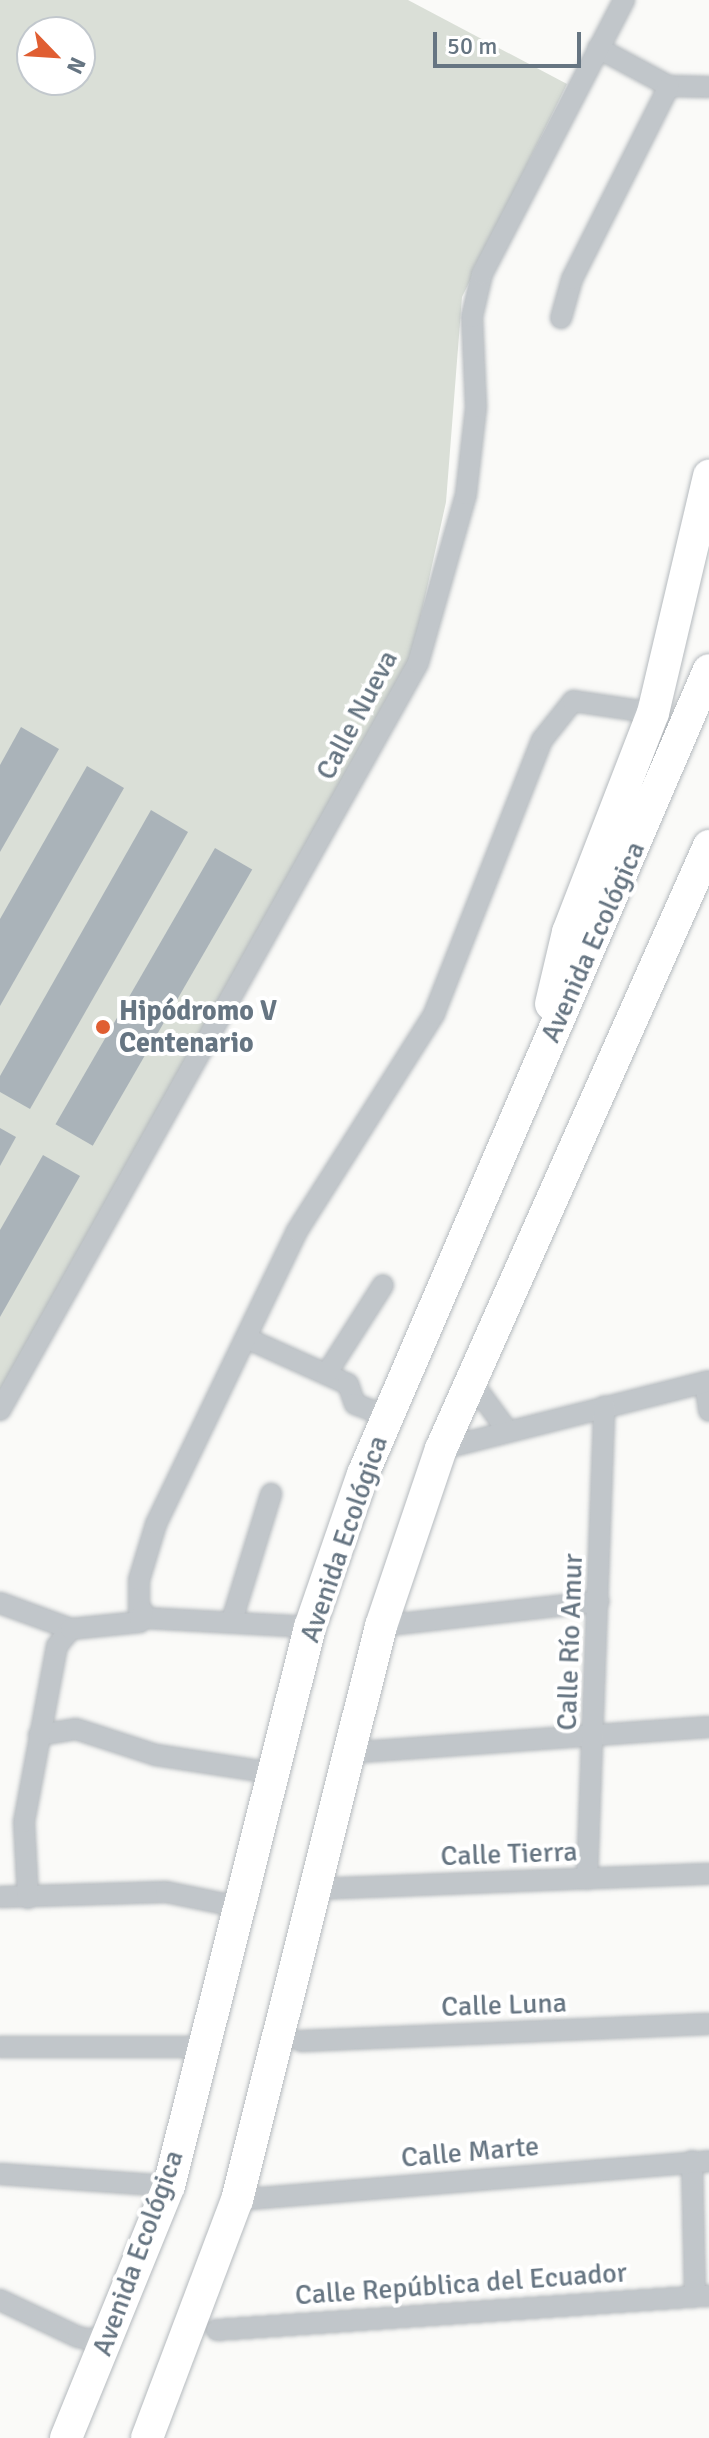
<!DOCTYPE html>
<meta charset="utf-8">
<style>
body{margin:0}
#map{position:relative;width:709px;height:2438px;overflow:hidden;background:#fafaf8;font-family:Signika,sans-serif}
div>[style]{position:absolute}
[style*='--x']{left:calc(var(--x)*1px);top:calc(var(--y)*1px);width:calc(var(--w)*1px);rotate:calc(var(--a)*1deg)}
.green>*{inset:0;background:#dadfd7}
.building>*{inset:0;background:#aab3b9;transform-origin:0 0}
.roads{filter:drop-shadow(0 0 2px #b5babe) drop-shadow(0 0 2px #b5babe)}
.minor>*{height:20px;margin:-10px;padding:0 10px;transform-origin:10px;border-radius:10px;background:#c1c6ca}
.primary>*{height:32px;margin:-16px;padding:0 16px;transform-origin:16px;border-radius:16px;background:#fff}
.dots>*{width:22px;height:22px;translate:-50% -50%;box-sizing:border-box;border:4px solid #fff;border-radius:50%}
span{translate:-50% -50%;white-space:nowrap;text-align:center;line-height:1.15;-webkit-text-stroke:8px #fff;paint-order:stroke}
.street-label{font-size:28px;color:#667582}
.poi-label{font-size:28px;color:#667582;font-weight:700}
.left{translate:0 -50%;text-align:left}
.north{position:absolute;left:16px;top:16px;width:80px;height:80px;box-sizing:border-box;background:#fff;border:2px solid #c2c8cd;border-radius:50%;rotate:115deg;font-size:22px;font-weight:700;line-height:32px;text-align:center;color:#667582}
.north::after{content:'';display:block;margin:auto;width:28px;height:36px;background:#e05e32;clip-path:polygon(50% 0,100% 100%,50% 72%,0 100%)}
.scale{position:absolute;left:433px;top:32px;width:148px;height:36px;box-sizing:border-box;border:4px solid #667582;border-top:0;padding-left:10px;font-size:24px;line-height:28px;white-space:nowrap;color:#667582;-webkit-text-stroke:6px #fff;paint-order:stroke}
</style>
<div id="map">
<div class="green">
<div style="clip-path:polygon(evenodd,0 0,408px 0,567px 84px,462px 297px,446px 502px,412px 656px,0 1397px,0 0,32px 32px,80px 32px,80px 80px,32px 80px,32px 32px)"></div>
</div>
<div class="building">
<div style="clip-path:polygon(21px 727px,59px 749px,0 852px,0 765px)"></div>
<div style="clip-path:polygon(87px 766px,124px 788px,0 1006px,0 919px)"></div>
<div style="clip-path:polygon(151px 810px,188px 832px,30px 1109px,0 1092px,0 1076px)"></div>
<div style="left:215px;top:848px;width:43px;height:319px;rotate:30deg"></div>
<div style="clip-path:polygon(0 1128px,16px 1137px,0 1166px)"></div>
<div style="clip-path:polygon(43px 1155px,80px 1176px,0 1317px,0 1230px)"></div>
</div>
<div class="roads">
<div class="minor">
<div style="--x:598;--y:48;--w:81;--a:28.2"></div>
<div style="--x:669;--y:86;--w:40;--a:1.4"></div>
<div style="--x:561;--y:318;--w:41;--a:-74.2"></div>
<div style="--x:572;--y:279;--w:216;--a:-63.3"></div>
<div style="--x:246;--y:1338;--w:112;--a:24.3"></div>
<div style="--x:348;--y:1384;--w:21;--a:71"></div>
<div style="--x:355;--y:1404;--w:33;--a:21"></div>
<div style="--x:327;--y:1373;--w:104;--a:-57.5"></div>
<div style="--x:468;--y:1377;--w:64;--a:53.8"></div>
<div style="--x:705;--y:1382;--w:29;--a:82"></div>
<div style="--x:0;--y:1410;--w:856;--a:-60.77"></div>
<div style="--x:418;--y:663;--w:176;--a:-74.1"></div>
<div style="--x:466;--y:494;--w:88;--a:-83.4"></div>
<div style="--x:476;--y:407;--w:90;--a:-92.5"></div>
<div style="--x:472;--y:317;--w:44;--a:-76.9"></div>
<div style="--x:482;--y:274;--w:309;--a:-62.6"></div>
<div style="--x:441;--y:1449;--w:276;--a:-14.2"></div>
<div style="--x:0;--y:1603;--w:76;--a:20.1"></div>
<div style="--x:139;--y:1610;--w:30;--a:-90"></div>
<div style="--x:139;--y:1580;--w:59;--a:-73.1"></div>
<div style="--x:156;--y:1524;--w:325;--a:-64.3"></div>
<div style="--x:297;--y:1231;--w:257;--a:-57.7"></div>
<div style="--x:434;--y:1014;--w:295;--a:-68.5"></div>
<div style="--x:542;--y:740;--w:50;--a:-51.5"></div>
<div style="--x:573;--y:701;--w:81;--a:8.5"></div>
<div style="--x:233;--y:1617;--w:129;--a:-72.8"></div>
<div style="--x:145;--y:1618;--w:165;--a:3.1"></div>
<div style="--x:381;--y:1626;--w:219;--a:-6.5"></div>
<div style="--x:39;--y:1735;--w:37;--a:-9"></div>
<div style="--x:76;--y:1729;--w:84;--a:18"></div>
<div style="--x:156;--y:1755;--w:117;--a:8.8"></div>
<div style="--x:346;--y:1753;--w:364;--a:-4.1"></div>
<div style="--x:587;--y:1879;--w:473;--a:-87.9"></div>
<div style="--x:312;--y:1889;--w:397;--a:-2.2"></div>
<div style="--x:0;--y:1897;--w:166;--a:-1.7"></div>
<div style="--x:166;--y:1892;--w:70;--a:11.5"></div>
<div style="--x:28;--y:1898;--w:76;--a:-93"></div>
<div style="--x:24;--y:1822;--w:179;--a:-79.4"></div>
<div style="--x:57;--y:1646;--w:22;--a:-51"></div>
<div style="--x:71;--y:1629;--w:69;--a:-5.8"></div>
<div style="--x:140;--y:1622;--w:11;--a:-75"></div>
<div style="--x:301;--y:2041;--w:408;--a:-2.4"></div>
<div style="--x:0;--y:2047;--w:201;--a:0"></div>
<div style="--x:692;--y:2161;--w:135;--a:88.7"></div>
<div style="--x:0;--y:2174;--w:169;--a:4.1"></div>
<div style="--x:237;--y:2200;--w:474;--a:-4.7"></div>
<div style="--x:0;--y:2300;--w:86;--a:25.4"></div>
<div style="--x:78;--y:2337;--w:15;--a:11"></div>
<div style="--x:93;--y:2340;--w:24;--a:-35"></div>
<div style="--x:217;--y:2330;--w:493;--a:-4"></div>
</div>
<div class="primary">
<div style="--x:551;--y:1004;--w:74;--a:-76.7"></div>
<div style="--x:568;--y:932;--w:235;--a:-68.8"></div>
<div style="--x:653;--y:713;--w:244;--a:-76.7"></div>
<div style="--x:66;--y:2438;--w:272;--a:-67.8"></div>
<div style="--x:169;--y:2186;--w:577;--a:-75.84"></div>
<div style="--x:310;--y:1627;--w:162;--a:-70.9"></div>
<div style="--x:363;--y:1474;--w:875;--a:-66.72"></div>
<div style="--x:147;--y:2438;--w:254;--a:-69.3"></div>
<div style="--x:237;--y:2200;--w:592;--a:-75.92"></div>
<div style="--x:381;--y:1626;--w:187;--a:-71.3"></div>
<div style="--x:441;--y:1449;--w:660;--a:-66.04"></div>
</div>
</div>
<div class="dots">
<div style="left:103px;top:1027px;background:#e05e32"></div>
</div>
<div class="street-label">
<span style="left:357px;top:715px;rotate:-62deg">Calle Nueva</span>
<span style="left:593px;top:942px;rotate:-66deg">Avenida Ecológica</span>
<span style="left:344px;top:1539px;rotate:-71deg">Avenida Ecológica</span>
<span style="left:570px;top:1642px;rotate:-88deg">Calle Río Amur</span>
<span style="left:509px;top:1854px;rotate:-2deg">Calle Tierra</span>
<span style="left:504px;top:2005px;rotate:-2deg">Calle Luna</span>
<span style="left:470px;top:2152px;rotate:-5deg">Calle Marte</span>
<span style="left:138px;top:2253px;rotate:-70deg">Avenida Ecológica</span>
<span style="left:461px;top:2284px;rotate:-4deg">Calle República del Ecuador</span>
</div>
<div class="poi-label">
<span class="left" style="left:119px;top:1027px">Hipódromo V<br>Centenario</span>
</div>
<div class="north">N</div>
<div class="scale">50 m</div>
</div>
